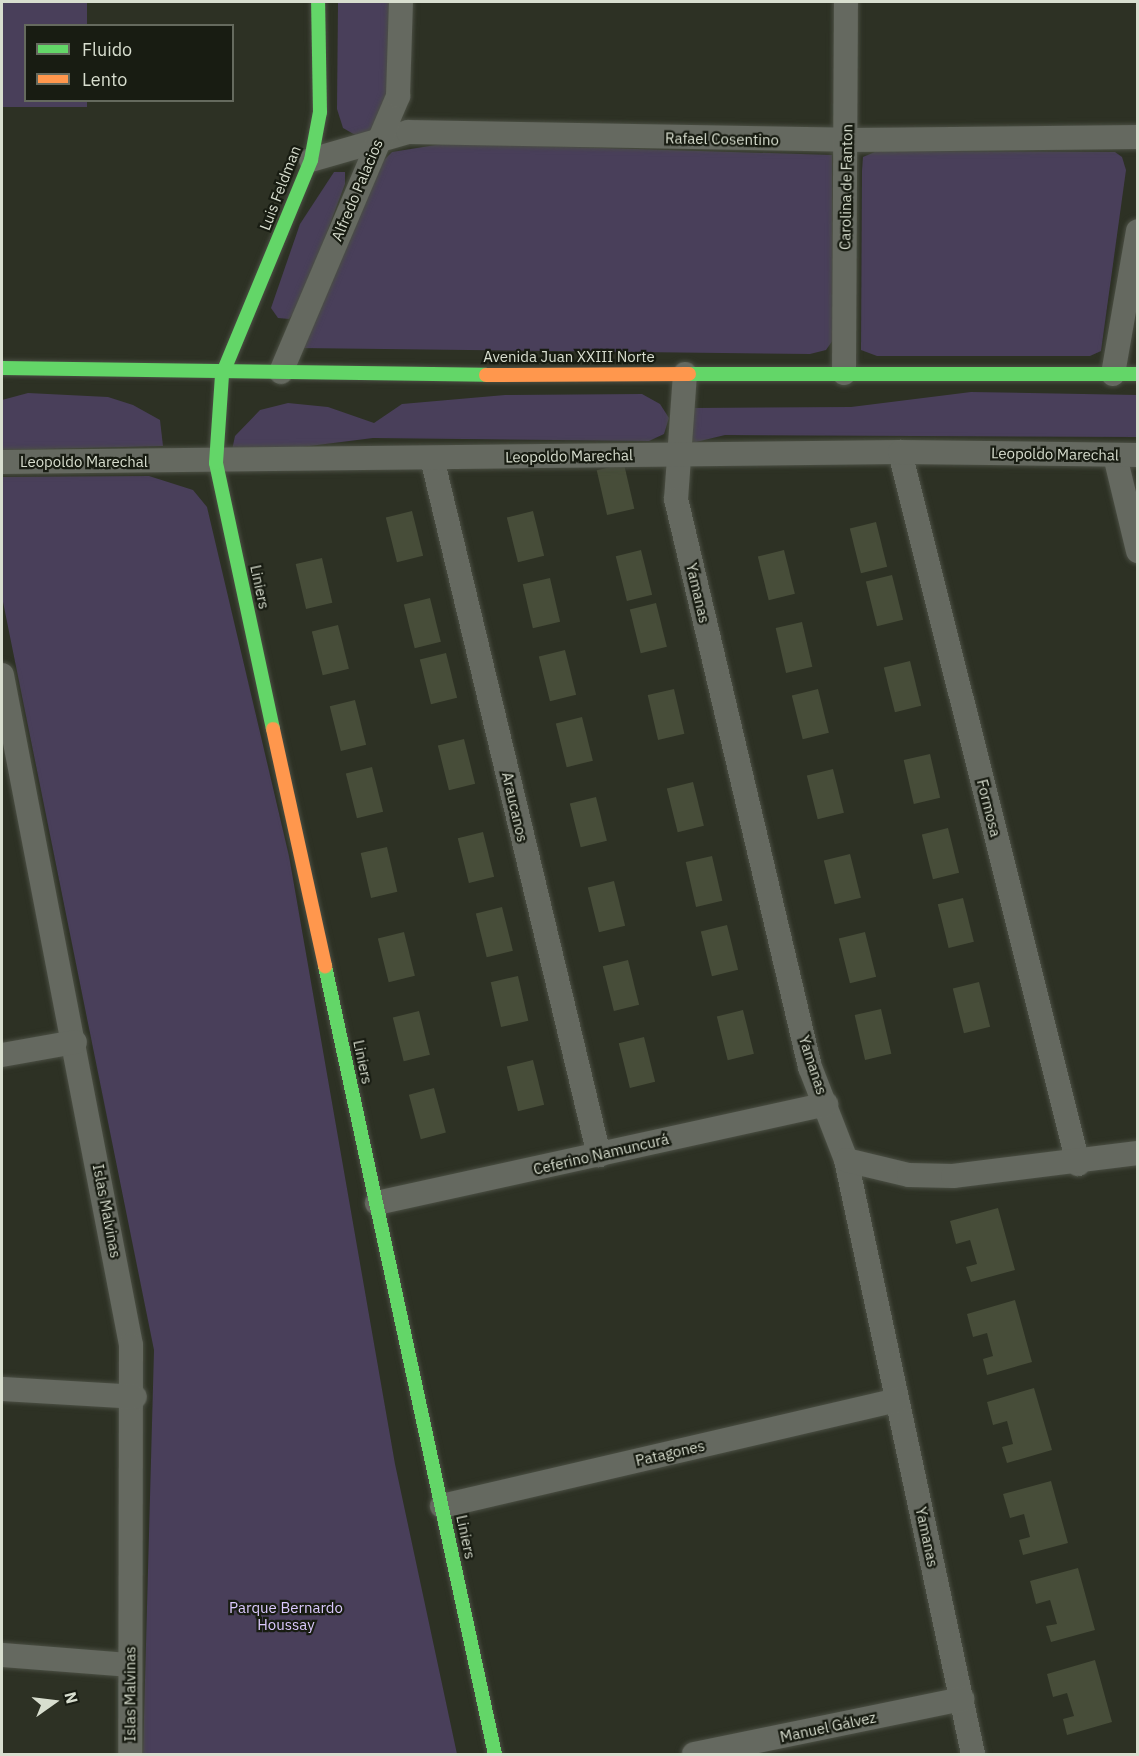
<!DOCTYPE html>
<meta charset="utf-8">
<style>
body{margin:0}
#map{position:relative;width:1139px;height:1756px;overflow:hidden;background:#2d3124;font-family:"IBM Plex Sans",sans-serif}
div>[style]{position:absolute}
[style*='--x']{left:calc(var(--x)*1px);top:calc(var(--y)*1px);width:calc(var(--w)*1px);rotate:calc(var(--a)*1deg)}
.green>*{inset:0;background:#493f5a}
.building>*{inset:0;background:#474d39;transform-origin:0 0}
.roads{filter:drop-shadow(0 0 2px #4b4f44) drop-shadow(0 0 2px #4b4f44)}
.street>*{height:24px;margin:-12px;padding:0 12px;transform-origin:12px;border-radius:12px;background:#656960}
.fast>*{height:14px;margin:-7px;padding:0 7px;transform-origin:7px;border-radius:7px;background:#63d668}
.slow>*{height:14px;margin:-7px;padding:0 7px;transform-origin:7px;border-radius:7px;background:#ff974d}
span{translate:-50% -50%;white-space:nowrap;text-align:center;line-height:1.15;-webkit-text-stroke:4.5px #181c12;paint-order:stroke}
.street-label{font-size:15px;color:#d8decf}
.park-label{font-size:15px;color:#dbc9fd}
.frame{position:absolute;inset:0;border:3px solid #d8decf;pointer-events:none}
.legend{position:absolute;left:24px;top:24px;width:210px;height:78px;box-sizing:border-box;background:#181c12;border:2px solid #656a5e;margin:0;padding:8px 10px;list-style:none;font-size:18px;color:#d8decf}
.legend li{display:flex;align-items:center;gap:12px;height:30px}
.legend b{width:30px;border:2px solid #656a5e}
.north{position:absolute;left:24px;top:1672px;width:60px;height:60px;-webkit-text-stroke:4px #181c12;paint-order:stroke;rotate:76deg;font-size:16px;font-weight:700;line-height:24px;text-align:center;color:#d8decf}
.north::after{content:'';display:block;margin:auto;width:21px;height:27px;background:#d8decf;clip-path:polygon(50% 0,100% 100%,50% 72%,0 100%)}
</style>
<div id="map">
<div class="green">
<div style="clip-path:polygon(2px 2px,87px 2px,87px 25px,26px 26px,26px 100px,87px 101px,87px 107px,2px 107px)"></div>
<div style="clip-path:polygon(338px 2px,392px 2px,391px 85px,370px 134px,357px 136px,343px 128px,337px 109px)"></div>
<div style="clip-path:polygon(448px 143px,832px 155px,833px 340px,826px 350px,810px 354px,299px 348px,379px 165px,392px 152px)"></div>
<div style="clip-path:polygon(877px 151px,1115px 152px,1122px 157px,1126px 170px,1101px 351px,1090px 356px,877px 356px,861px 350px,862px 171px,863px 157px)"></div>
<div style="clip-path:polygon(334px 172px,345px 172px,345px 184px,299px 307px,289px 319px,278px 318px,271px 308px,300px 224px)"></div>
<div style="clip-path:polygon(971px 392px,1137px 395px,1137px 437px,725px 435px,692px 443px,693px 408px,851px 407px)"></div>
<div style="clip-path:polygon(28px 393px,108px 397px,133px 405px,160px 420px,163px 446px,2px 450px,2px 400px)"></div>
<div style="clip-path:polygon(642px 394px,660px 404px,669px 418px,664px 434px,649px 441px,373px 438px,238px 455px,232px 450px,235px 436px,260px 410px,288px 403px,328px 407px,374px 423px,402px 404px,505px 395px)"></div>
<div style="clip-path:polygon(149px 476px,193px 490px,207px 507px,289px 856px,395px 1464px,457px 1754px,143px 1754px,154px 1350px,2px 597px,2px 477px)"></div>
</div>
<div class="building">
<div style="left:624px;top:464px;width:46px;height:28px;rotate:77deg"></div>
<div style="left:412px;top:511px;width:46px;height:27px;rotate:76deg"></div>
<div style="left:533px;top:511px;width:46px;height:27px;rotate:76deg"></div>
<div style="left:876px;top:522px;width:46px;height:27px;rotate:76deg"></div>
<div style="left:641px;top:550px;width:46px;height:26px;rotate:76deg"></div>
<div style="left:784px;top:550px;width:45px;height:27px;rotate:76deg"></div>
<div style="left:322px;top:558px;width:46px;height:27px;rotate:77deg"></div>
<div style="left:892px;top:575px;width:46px;height:27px;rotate:76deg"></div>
<div style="left:550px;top:578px;width:45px;height:28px;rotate:77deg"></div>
<div style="left:430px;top:598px;width:45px;height:27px;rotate:76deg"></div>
<div style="left:656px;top:603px;width:45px;height:27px;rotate:76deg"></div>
<div style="left:802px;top:622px;width:46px;height:27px;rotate:77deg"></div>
<div style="left:338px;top:625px;width:45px;height:27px;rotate:76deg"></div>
<div style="left:565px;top:650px;width:46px;height:27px;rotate:76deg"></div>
<div style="left:446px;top:653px;width:46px;height:27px;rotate:76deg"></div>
<div style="left:910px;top:661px;width:46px;height:27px;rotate:76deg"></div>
<div style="left:674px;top:689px;width:46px;height:27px;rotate:77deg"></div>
<div style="left:818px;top:689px;width:45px;height:27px;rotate:76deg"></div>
<div style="left:355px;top:700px;width:46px;height:26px;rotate:76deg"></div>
<div style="left:582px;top:717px;width:45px;height:27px;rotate:76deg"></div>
<div style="left:464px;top:739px;width:46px;height:27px;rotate:76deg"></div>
<div style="left:930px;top:754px;width:45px;height:27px;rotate:77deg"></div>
<div style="left:372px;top:767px;width:46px;height:27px;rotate:76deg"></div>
<div style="left:833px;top:769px;width:45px;height:27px;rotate:76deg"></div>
<div style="left:693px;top:782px;width:45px;height:27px;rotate:76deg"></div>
<div style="left:596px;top:797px;width:45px;height:27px;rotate:76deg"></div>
<div style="left:948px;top:828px;width:46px;height:27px;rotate:76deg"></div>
<div style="left:483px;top:832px;width:46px;height:26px;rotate:76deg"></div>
<div style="left:387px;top:847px;width:46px;height:27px;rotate:77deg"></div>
<div style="left:850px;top:854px;width:45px;height:27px;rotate:76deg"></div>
<div style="left:712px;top:856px;width:46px;height:27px;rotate:77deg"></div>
<div style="left:614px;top:881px;width:46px;height:27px;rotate:76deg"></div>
<div style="left:963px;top:898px;width:45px;height:26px;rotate:76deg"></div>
<div style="left:502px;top:907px;width:45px;height:27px;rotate:76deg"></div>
<div style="left:727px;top:925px;width:46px;height:27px;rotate:76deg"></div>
<div style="left:404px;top:932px;width:45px;height:27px;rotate:76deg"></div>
<div style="left:865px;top:932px;width:46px;height:27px;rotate:76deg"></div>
<div style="left:628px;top:960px;width:46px;height:26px;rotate:76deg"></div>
<div style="left:518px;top:976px;width:46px;height:28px;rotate:77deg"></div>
<div style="left:979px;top:982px;width:46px;height:27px;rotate:76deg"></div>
<div style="left:881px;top:1009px;width:46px;height:27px;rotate:77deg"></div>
<div style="left:743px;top:1010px;width:45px;height:27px;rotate:76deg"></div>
<div style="left:419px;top:1011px;width:45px;height:27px;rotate:76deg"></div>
<div style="left:644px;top:1037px;width:46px;height:26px;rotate:76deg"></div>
<div style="left:533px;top:1060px;width:46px;height:27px;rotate:76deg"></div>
<div style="left:434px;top:1088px;width:46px;height:26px;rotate:75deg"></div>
<div style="clip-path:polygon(998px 1208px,1015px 1270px,971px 1282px,966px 1267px,977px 1264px,970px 1240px,956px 1244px,950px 1221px)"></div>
<div style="clip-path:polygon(1015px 1300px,1032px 1362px,987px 1375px,983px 1359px,993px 1356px,987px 1333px,973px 1337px,967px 1314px)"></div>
<div style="clip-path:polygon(1034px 1388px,1052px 1450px,1007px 1463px,1002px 1447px,1013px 1444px,1007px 1421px,993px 1425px,987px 1402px)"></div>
<div style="clip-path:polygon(1051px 1481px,1068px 1543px,1023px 1555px,1019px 1540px,1030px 1537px,1024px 1514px,1010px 1518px,1003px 1494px)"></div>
<div style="clip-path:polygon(1078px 1568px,1095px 1630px,1051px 1642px,1046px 1626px,1057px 1624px,1050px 1600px,1036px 1604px,1030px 1581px)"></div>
<div style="clip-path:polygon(1095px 1660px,1112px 1722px,1067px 1735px,1063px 1719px,1074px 1716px,1067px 1693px,1053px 1697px,1047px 1674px)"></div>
</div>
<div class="roads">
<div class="street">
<div style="--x:311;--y:160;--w:101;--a:-16.1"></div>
<div style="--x:408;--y:132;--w:440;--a:1"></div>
<div style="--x:848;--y:140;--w:290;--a:-0.6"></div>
<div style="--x:281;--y:372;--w:300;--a:-67"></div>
<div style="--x:398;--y:96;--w:94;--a:-88.2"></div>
<div style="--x:844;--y:373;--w:371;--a:-89.7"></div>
<div style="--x:685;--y:374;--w:125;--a:94.1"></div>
<div style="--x:676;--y:499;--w:584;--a:76.73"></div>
<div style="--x:810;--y:1067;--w:100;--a:68.8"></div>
<div style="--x:846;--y:1160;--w:607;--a:77.93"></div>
<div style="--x:1113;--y:374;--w:145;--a:-80.1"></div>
<div style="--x:900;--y:452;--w:734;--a:75.96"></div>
<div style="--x:1115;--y:456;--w:98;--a:76.4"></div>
<div style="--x:432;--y:458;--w:717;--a:76.53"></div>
<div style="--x:2;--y:462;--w:898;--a:-0.64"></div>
<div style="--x:900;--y:452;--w:238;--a:0.7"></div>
<div style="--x:2;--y:675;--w:682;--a:79.1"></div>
<div style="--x:131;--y:1345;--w:409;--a:90.1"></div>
<div style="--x:2;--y:1055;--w:74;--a:-10.1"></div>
<div style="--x:846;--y:1160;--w:65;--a:13.4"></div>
<div style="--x:909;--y:1175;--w:44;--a:1.3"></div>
<div style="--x:953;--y:1176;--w:186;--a:-7.1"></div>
<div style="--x:377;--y:1203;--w:460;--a:-12.4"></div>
<div style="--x:2;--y:1389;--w:133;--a:3.4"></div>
<div style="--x:442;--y:1506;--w:467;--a:-13.1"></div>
<div style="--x:2;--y:1655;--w:127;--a:4.5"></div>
<div style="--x:694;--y:1754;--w:274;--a:-11.6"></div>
</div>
<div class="fast">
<div style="--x:2;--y:368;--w:484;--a:0.8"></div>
<div style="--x:689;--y:374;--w:449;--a:0"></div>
<div style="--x:273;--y:729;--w:272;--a:-102.1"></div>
<div style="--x:216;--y:463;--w:88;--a:-86.1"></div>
<div style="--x:222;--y:375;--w:233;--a:-67.5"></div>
<div style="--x:311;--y:160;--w:49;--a:-79.4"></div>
<div style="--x:320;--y:112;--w:110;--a:-91"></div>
<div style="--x:325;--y:966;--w:806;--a:77.83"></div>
</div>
<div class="slow">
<div style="--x:486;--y:375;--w:203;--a:-0.3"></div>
<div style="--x:273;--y:729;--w:243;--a:77.6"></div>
</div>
</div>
<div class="street-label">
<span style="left:722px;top:139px;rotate:1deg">Rafael Cosentino</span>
<span style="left:846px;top:187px;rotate:-89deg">Carolina de Fanton</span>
<span style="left:280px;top:188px;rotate:-69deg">Luis Feldman</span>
<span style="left:357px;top:190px;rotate:-67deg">Alfredo Palacios</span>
<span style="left:569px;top:357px">Avenida Juan XXIII Norte</span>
<span style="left:1055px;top:454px;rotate:1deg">Leopoldo Marechal</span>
<span style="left:569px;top:456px;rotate:-1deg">Leopoldo Marechal</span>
<span style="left:84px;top:462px">Leopoldo Marechal</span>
<span style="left:260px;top:587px;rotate:78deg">Liniers</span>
<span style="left:698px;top:593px;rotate:77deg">Yamanas</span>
<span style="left:515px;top:807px;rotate:77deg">Araucanos</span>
<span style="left:989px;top:808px;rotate:76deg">Formosa</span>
<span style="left:363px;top:1062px;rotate:78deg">Liniers</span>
<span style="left:813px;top:1065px;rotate:72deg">Yamanas</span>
<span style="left:601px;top:1154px;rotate:-13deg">Ceferino Namuncurá</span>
<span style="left:107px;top:1211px;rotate:79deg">Islas Malvinas</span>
<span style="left:670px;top:1453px;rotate:-13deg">Patagones</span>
<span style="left:466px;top:1537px;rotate:78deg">Liniers</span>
<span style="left:927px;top:1537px;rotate:78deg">Yamanas</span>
<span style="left:130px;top:1694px;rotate:-90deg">Islas Malvinas</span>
<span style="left:828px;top:1727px;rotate:-12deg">Manuel Gálvez</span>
</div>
<div class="park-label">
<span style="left:286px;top:1616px">Parque Bernardo<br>Houssay</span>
</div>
<div class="frame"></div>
<ul class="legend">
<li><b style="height:8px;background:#63d668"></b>Fluido</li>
<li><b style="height:8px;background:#ff974d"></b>Lento</li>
</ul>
<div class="north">N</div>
</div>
